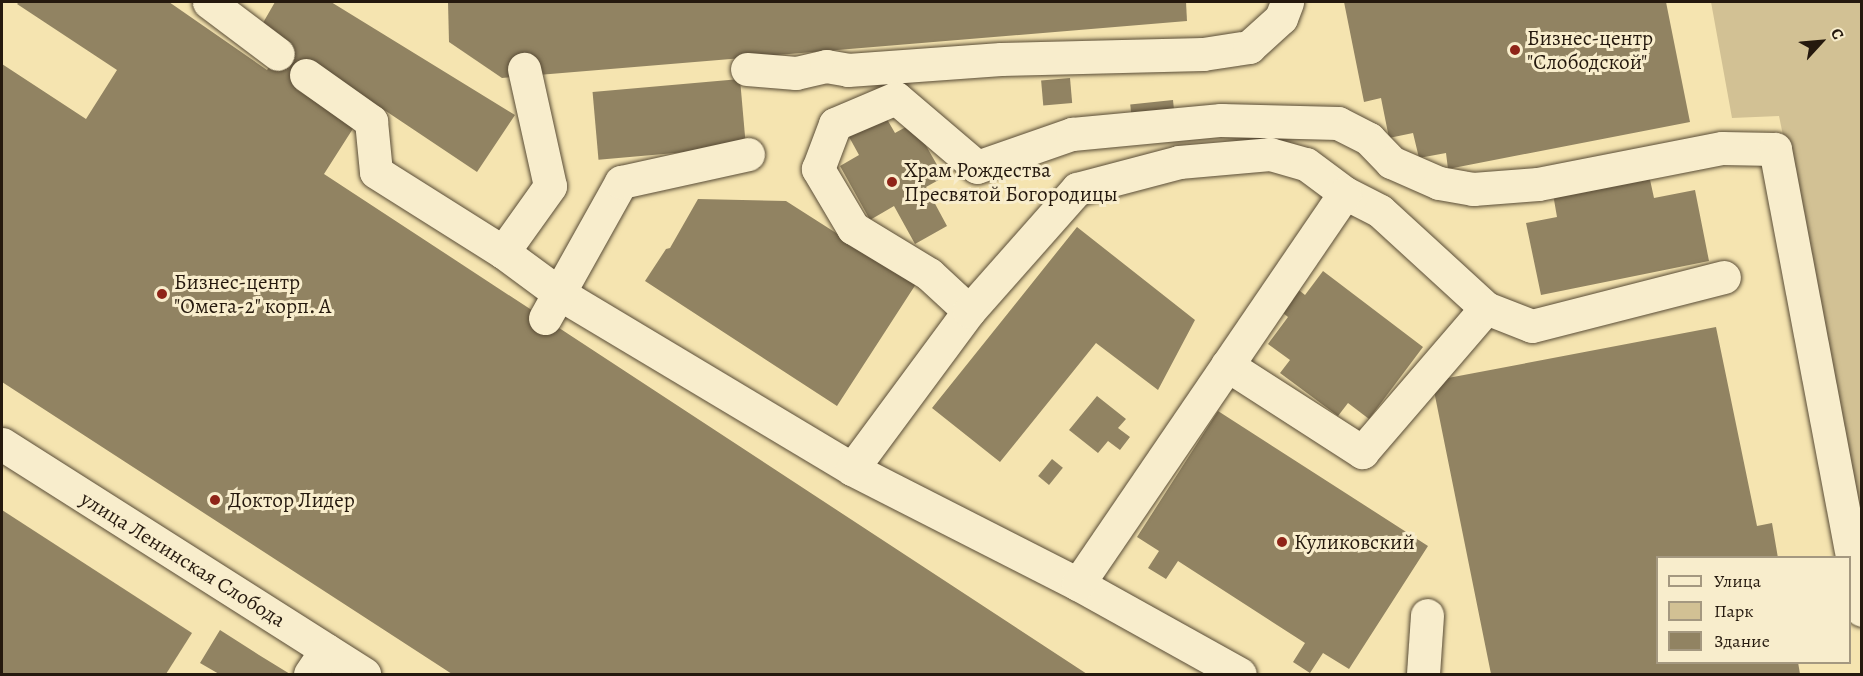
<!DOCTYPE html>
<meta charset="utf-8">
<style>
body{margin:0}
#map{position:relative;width:1863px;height:676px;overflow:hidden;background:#f5e4b0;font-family:Alegreya,serif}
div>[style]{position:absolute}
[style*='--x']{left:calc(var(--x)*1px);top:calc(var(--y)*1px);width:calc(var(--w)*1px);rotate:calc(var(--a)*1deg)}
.green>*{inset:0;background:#d2c194}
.building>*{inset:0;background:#918362;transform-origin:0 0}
.roads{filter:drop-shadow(0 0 2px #594c36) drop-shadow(0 0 2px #594c36)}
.minor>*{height:33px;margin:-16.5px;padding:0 16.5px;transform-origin:16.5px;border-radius:16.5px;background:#f8edcc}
.dots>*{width:16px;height:16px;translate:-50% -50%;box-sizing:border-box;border:3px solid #f8edcc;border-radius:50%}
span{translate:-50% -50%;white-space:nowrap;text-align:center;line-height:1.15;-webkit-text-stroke:6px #f8edcc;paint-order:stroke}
.poi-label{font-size:21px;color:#25190e}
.left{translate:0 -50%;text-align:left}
.street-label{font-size:21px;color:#25190e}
.frame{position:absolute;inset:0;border:3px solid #25190e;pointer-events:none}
.legend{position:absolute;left:1656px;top:556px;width:195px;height:108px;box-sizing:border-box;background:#f8edcc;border:2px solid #a49880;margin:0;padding:8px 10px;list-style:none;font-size:18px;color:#25190e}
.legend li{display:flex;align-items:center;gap:12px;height:30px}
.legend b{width:30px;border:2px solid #a49880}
.north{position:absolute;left:1791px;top:12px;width:60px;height:60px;-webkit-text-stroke:4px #f8edcc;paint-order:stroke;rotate:64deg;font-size:16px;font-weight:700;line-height:24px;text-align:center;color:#25190e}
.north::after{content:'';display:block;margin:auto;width:21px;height:27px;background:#25190e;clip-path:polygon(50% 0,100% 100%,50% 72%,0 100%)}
</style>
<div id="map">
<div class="green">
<div style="clip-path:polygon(1711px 2px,1861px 2px,1861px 513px,1779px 116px,1732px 118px)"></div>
</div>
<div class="building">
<div style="clip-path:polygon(19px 2px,169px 2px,267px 70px,284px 46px,260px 28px,275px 2px,331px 2px,515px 115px,477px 172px,314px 63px,296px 89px,354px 127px,324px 174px,1087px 674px,452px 674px,2px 382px,2px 64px,86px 119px,117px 70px,17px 4px)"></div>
<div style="clip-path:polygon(448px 2px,1186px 2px,1187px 21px,502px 78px,449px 42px)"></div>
<div style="clip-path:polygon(1344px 2px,1666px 2px,1690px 122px,1448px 169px,1446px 153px,1419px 158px,1413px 133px,1389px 138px,1381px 98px,1364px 102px)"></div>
<div style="left:1070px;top:78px;width:25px;height:29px;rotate:85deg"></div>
<div style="left:740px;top:79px;width:68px;height:148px;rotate:85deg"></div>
<div style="left:1173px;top:100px;width:18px;height:43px;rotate:84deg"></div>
<div style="clip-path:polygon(884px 114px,895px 133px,913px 123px,944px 177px,926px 187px,947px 226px,915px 244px,894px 206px,870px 220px,840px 166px,859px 155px,848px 135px)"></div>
<div style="clip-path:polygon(1649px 175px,1654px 198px,1695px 190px,1709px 261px,1541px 295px,1526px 223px,1557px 217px,1553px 194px)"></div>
<div style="clip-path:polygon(698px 199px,786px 201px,916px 284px,837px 406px,645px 281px,666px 249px,670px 248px)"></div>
<div style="clip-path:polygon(1077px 227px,1195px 320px,1158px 390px,1096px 343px,1000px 462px,932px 408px)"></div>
<div style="clip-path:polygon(1323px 271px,1423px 347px,1369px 419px,1348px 403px,1338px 416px,1280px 373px,1290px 360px,1268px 344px,1288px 317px,1278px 309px,1295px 287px,1305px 295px)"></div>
<div style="clip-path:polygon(1716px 327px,1757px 526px,1772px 523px,1778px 558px,1658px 558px,1658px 662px,1798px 662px,1800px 674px,1491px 674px,1432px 381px)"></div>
<div style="clip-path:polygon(1097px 396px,1126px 419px,1118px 428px,1130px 437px,1120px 450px,1108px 441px,1098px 453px,1069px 430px)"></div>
<div style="clip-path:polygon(1218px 411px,1428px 546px,1349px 669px,1323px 653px,1310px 673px,1293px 662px,1305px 643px,1178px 561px,1166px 579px,1148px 568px,1159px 551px,1137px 537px)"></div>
<div style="left:1052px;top:459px;width:14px;height:22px;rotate:39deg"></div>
<div style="clip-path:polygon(2px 510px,192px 633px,166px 674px,2px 674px)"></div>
<div style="clip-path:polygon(220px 630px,259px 655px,290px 674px,219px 674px,200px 663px)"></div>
</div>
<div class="roads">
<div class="minor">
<div style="--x:209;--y:2;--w:86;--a:37"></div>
<div style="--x:747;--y:69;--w:49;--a:4.7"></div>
<div style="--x:796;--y:73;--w:31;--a:-13"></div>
<div style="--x:826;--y:66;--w:22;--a:10"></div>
<div style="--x:848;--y:70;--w:153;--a:-4.1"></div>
<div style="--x:1001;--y:59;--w:202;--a:-1.4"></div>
<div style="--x:1203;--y:54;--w:47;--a:-8.7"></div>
<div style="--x:1249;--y:47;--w:43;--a:-42.2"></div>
<div style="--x:1281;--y:18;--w:17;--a:-69"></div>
<div style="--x:306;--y:75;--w:80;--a:35.3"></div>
<div style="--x:371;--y:121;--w:51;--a:84.4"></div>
<div style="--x:376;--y:172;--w:150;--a:32.2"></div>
<div style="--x:503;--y:252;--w:71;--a:36.4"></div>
<div style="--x:560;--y:294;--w:340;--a:30.9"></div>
<div style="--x:852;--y:469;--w:254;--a:27"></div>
<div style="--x:1078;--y:584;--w:185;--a:29.1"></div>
<div style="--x:503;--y:252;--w:81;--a:-54.5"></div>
<div style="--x:550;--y:186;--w:120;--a:-102.5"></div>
<div style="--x:969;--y:311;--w:54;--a:-137.2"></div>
<div style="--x:929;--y:274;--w:89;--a:-148.8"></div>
<div style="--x:853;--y:228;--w:69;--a:-120.7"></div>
<div style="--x:818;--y:169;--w:48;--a:-69.3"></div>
<div style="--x:835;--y:124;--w:66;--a:-23.1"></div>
<div style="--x:896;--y:98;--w:106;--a:40.4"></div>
<div style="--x:977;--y:167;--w:101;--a:-19.2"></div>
<div style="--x:1072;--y:134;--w:150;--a:-5.4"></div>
<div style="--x:1221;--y:120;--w:117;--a:1.5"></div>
<div style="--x:1338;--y:123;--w:35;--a:27"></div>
<div style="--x:1369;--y:139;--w:32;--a:46"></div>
<div style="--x:1391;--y:162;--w:52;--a:23.6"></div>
<div style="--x:1439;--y:183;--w:35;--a:10"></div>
<div style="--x:1473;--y:189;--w:65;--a:-4.4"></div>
<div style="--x:1538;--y:184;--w:187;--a:-11.1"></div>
<div style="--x:1722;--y:148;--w:53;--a:1.1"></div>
<div style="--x:1775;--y:149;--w:469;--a:79.3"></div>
<div style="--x:545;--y:318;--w:156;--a:-60.8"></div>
<div style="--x:621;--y:182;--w:130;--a:-12.4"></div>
<div style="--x:1227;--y:365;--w:161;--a:32.8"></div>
<div style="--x:1362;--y:452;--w:190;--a:-49.3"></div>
<div style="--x:2;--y:444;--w:429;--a:32.4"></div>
<div style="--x:852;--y:469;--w:197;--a:-53.5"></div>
<div style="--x:969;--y:311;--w:163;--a:-48.5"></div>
<div style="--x:1077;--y:189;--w:106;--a:-14.8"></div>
<div style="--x:1179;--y:162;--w:91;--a:-5"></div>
<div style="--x:1270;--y:154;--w:37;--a:16"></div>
<div style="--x:1306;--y:164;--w:49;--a:36.6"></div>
<div style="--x:1345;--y:193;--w:39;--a:27"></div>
<div style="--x:1380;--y:211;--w:144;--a:42.5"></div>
<div style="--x:1486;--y:308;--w:49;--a:21.4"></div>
<div style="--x:1532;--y:326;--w:198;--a:-14.3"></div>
<div style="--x:1078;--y:584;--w:473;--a:-55.7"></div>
<div style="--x:310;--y:674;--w:29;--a:-56"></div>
<div style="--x:1423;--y:674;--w:59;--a:-86.1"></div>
</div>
</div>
<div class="dots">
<div style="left:1515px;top:50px;background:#8f2418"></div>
<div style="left:892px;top:182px;background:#8f2418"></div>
<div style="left:162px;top:294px;background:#8f2418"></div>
<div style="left:215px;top:500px;background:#8f2418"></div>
<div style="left:1282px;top:542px;background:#8f2418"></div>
</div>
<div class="poi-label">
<span class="left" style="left:1527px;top:50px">Бизнес-центр<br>"Слободской"</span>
<span class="left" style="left:904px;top:182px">Храм Рождества<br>Пресвятой Богородицы</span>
<span class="left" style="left:174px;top:294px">Бизнес-центр<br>"Омега-2" корп. A</span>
<span class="left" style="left:228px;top:500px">Доктор Лидер</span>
<span class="left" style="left:1294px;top:542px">Куликовский</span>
</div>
<div class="street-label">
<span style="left:183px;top:559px;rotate:32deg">улица Ленинская Слобода</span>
</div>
<div class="frame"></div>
<ul class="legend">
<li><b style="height:8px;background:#f8edcc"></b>Улица</li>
<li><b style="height:16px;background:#d2c194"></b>Парк</li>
<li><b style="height:16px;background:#918362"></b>Здание</li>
</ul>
<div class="north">С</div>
</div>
